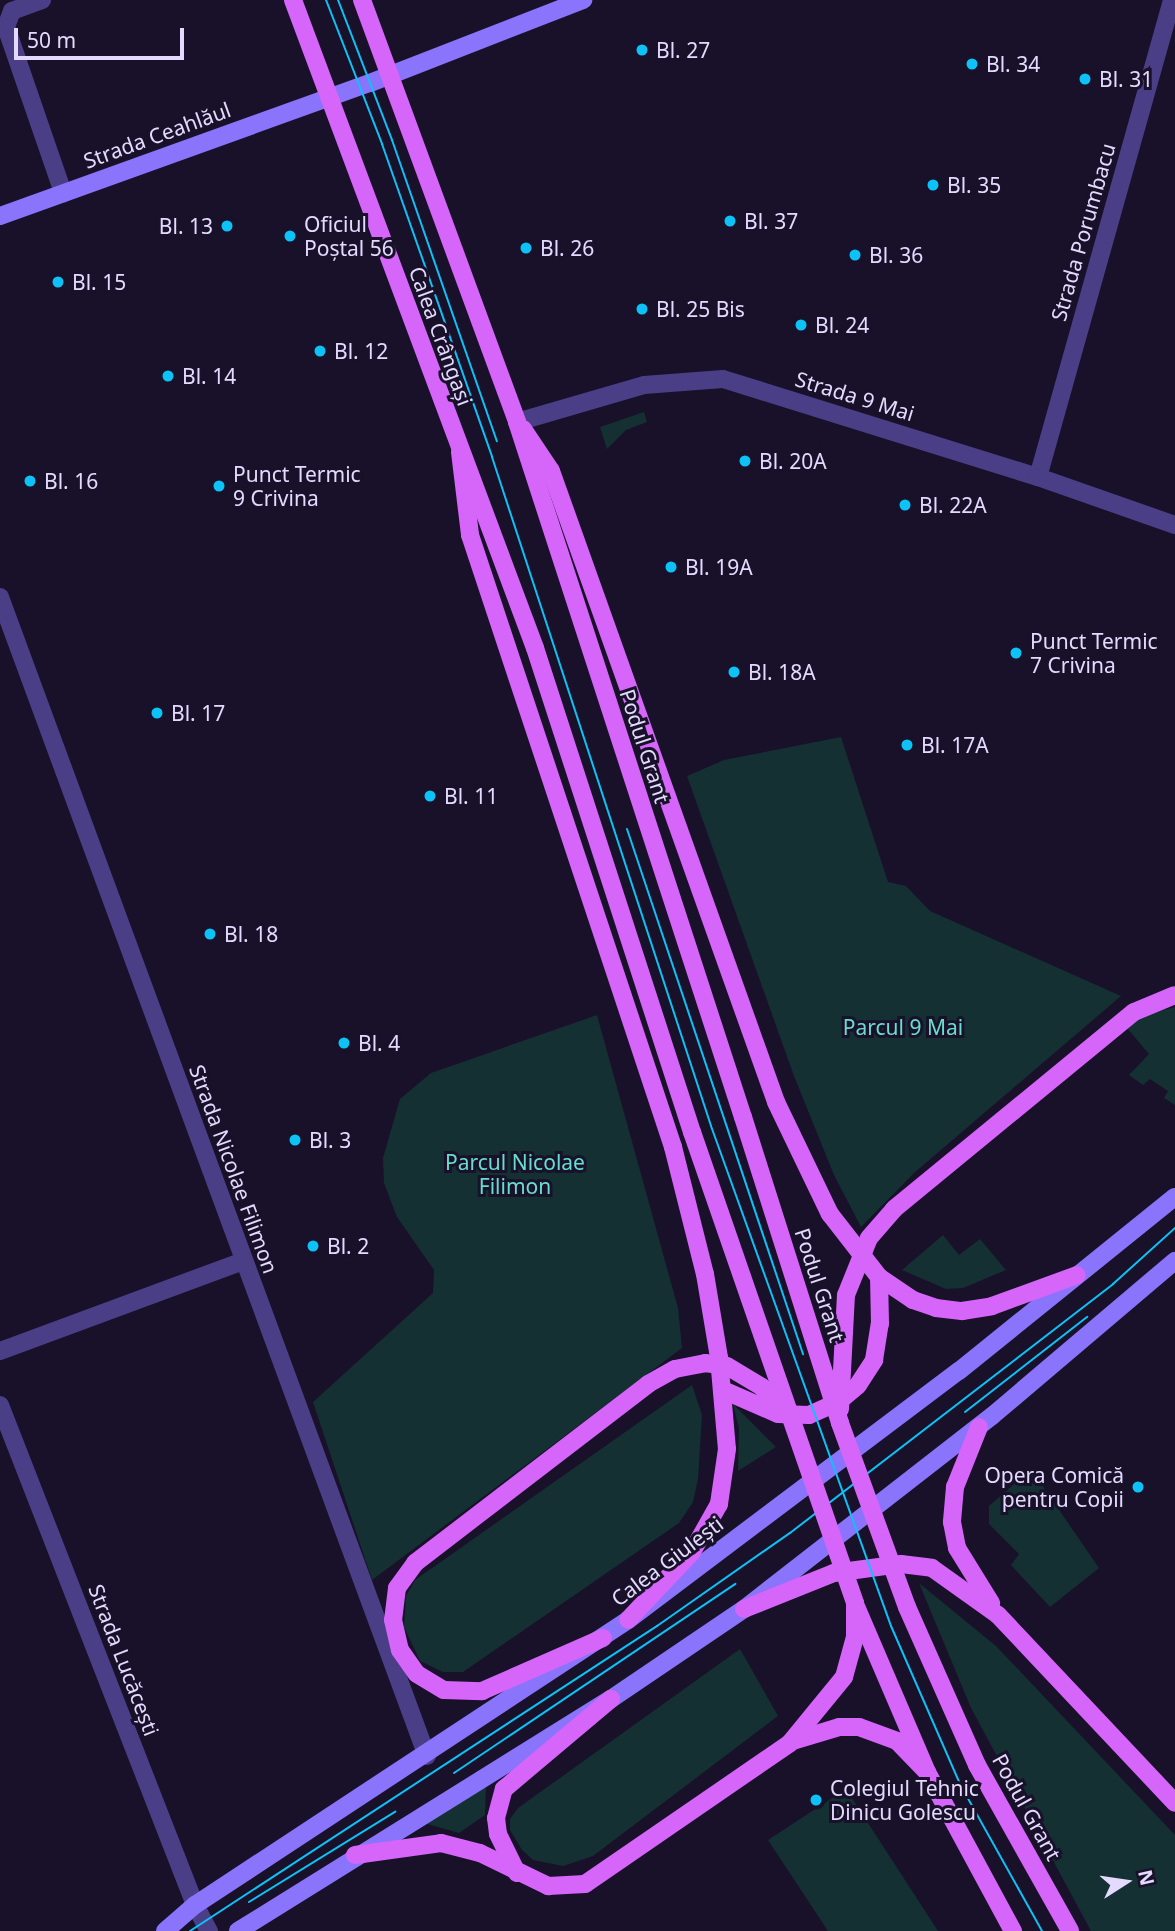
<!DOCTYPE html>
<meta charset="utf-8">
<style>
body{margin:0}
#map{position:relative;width:1175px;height:1931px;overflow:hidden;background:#181129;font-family:"Noto Sans",sans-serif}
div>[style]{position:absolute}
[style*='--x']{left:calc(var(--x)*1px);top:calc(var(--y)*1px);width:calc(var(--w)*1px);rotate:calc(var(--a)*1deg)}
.green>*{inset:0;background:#143033}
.street>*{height:18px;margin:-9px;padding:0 9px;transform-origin:9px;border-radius:9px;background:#4a3e86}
.secondary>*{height:18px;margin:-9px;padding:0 9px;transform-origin:9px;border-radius:9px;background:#8974fb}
.primary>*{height:18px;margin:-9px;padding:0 9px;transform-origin:9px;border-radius:9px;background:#d665fa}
.tram>*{height:2px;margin:-1px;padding:0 1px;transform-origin:1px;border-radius:1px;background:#0cc2f7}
.primary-bridge>*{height:18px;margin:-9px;padding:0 9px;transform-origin:9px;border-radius:9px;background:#d665fa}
.dots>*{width:19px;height:19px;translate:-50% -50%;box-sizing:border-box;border:4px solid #181129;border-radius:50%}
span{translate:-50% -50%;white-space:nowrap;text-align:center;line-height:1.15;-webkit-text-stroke:6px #181129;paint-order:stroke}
.poi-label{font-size:21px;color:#e3dafe}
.left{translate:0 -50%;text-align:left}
.right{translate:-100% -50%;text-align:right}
.street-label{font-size:21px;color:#e3dafe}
.park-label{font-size:21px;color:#67ddcf}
.north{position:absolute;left:1091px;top:1847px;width:70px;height:70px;-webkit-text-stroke:5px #181129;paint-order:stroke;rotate:78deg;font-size:19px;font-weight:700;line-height:28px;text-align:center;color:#e3dafe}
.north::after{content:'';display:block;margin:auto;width:24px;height:32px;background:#e3dafe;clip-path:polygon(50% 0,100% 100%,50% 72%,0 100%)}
.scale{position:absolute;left:14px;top:28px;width:170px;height:32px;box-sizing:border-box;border:4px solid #e3dafe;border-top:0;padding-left:9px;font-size:21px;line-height:24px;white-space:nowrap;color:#e3dafe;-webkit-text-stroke:5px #181129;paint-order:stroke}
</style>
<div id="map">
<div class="green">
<div style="clip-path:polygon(644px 412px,647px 422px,626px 430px,607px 449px,600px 427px)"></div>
<div style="clip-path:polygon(841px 737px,888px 882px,906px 886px,930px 911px,1121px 996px,914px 1173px,861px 1227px,834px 1175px,794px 1076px,687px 776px,724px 760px)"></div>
<div style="clip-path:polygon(1175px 1007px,1175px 1105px,1164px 1098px,1168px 1091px,1150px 1079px,1143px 1085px,1129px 1075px,1149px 1054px,1127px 1028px,1144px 1015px)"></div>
<div style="clip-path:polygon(597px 1015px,678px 1308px,682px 1348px,372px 1580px,313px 1402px,433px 1293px,434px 1270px,397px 1217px,384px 1183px,383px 1158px,400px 1099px,431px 1073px)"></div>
<div style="clip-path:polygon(943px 1235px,959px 1255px,980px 1239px,1006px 1270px,963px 1288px,946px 1289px,902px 1270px)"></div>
<div style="clip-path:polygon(692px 1385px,702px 1415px,698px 1479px,693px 1502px,679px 1523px,463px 1672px,443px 1672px,420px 1661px,404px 1627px,406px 1596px,415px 1580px)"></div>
<div style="clip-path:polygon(733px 1404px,776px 1447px,738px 1471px,739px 1428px)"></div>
<div style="clip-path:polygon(1031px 1469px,1099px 1568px,1050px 1607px,1011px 1565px,1019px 1554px,989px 1524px,989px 1506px)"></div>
<div style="clip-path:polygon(919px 1583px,996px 1646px,1175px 1835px,1175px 1931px,1091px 1931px,971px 1708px)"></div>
<div style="clip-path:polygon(740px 1649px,778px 1716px,593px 1856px,563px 1866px,533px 1860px,522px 1850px,510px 1830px,510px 1819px,518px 1808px)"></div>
<div style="clip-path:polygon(486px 1785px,485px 1815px,459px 1833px,424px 1823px)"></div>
<div style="clip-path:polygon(846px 1789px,938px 1931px,828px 1931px,768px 1840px)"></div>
</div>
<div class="street">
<div style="--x:42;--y:0;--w:32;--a:160"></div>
<div style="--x:12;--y:11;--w:17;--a:111"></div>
<div style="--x:6;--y:27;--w:176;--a:71"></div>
<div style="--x:517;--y:422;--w:132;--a:-16.2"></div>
<div style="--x:644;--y:385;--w:79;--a:-4.3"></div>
<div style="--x:723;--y:379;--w:330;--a:17.3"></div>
<div style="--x:1038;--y:477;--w:145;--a:19.3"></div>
<div style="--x:1038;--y:477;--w:495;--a:-74.3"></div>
<div style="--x:0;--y:597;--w:1235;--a:69.78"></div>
<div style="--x:0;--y:1351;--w:259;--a:-20.3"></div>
<div style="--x:0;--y:1405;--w:537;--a:68.69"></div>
<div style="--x:195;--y:1905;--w:30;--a:62"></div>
</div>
<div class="secondary">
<div style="--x:0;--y:216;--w:393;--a:-19.8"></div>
<div style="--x:370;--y:83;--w:229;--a:-21.3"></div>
<div style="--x:165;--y:1931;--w:40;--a:-41"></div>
<div style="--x:195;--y:1905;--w:518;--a:-33.35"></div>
<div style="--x:628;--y:1620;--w:414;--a:-37"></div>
<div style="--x:959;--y:1371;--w:277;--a:-38.9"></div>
<div style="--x:238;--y:1931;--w:439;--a:-31.9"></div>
<div style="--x:611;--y:1699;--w:161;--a:-34.1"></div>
<div style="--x:744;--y:1609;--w:314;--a:-37.9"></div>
<div style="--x:992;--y:1416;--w:240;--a:-40.3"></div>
</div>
<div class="primary">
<div style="--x:293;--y:0;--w:692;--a:69.52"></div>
<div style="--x:535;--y:648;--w:509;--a:72.03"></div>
<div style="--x:362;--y:0;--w:450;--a:69.8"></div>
<div style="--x:517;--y:422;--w:731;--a:71.99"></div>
<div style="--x:523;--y:429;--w:50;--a:56.3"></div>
<div style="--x:551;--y:471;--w:670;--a:70.37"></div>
<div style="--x:776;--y:1102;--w:124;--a:64.3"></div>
<div style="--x:830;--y:1214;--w:80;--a:52.1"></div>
<div style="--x:879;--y:1277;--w:41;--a:34.1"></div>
<div style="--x:913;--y:1300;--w:24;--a:19"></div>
<div style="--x:936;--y:1308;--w:26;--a:7"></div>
<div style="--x:962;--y:1311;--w:30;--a:-9"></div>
<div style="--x:992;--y:1306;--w:90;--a:-20"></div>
<div style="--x:460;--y:452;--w:84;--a:83.1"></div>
<div style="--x:470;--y:535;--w:645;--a:71.65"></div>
<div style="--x:673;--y:1147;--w:131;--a:75.9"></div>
<div style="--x:705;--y:1274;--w:85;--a:80.5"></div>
<div style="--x:719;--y:1358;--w:91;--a:85"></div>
<div style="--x:727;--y:1449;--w:56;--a:98.3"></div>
<div style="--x:719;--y:1504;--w:55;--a:119.4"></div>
<div style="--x:692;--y:1552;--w:93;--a:133.3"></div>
<div style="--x:1134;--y:1012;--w:44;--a:-22.5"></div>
<div style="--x:723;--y:1390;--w:60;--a:23.6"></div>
<div style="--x:778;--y:1414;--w:31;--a:2"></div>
<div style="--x:809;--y:1415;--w:32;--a:-24"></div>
<div style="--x:838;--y:1402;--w:26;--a:-40"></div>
<div style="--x:858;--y:1385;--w:30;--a:-57"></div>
<div style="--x:874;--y:1360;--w:36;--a:-81"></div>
<div style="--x:880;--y:1324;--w:47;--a:-91.2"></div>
<div style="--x:979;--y:1427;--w:65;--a:111.8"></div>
<div style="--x:955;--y:1487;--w:35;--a:95"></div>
<div style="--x:952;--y:1522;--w:26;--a:79"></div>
<div style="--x:957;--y:1548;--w:65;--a:58.3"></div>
<div style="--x:397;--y:1588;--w:32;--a:97"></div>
<div style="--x:393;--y:1620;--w:31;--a:77"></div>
<div style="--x:400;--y:1650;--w:29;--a:55"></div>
<div style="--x:417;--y:1674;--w:31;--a:31"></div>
<div style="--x:444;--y:1690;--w:38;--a:2"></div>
<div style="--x:482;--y:1691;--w:132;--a:-23.7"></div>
<div style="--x:855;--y:1604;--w:183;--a:66.8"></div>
<div style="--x:927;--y:1772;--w:181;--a:61.6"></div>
<div style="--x:744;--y:1609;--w:97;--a:-21.8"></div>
<div style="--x:834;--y:1573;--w:68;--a:-7.7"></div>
<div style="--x:901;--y:1564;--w:31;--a:7"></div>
<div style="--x:932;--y:1568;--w:81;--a:35.5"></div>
<div style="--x:998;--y:1615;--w:258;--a:46.7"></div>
<div style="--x:355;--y:1855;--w:87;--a:-7.9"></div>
<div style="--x:441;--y:1843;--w:40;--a:14.4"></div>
<div style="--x:480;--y:1853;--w:76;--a:25.9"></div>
<div style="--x:548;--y:1886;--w:37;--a:-3"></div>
<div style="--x:585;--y:1884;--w:249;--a:-34.5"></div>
<div style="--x:517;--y:1873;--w:43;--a:-116"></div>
<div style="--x:498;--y:1834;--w:16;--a:-97"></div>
<div style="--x:496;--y:1818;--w:30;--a:-75"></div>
<div style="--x:504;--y:1789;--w:140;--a:-40.1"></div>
</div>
<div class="tram">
<div style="--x:326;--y:0;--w:155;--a:68.7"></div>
<div style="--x:382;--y:144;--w:332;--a:70.6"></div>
<div style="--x:492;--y:457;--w:704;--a:71.87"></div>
<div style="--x:711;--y:1126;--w:531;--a:70.2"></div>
<div style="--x:891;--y:1626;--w:175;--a:66.4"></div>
<div style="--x:961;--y:1786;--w:166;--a:60.8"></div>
<div style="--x:338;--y:0;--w:150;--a:68.9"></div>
<div style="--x:392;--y:140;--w:319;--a:70.8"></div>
<div style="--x:627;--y:829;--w:554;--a:71.47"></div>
<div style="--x:965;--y:1412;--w:155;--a:-37.9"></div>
<div style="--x:454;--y:1773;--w:339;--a:-33.9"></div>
<div style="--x:249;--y:1902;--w:172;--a:-31.7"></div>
<div style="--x:190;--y:1931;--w:558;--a:-33.15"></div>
<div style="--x:657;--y:1626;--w:162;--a:-35"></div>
<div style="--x:790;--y:1533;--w:408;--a:-37.6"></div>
<div style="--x:1113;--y:1284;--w:84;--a:-42.1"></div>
</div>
<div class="primary-bridge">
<div style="--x:743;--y:1117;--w:321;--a:72.4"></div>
<div style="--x:840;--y:1423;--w:196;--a:70"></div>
<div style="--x:907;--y:1607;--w:173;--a:66.1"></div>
<div style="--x:977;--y:1765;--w:190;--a:60.7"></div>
<div style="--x:692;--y:1132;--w:498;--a:70.9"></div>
<div style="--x:855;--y:1603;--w:34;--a:90"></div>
<div style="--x:855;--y:1637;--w:41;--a:105.4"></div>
<div style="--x:844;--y:1677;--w:85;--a:129.3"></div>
<div style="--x:840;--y:1409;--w:114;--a:-87"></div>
<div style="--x:846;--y:1295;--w:61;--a:-68"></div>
<div style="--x:869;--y:1238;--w:38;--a:-49"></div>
<div style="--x:894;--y:1209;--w:310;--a:-39.4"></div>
<div style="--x:397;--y:1588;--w:31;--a:-54"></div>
<div style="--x:415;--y:1563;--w:294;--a:-37.5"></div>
<div style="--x:648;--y:1384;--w:31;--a:-29"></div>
<div style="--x:675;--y:1369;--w:31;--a:-11"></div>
<div style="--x:705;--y:1363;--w:22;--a:8"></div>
<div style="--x:727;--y:1366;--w:41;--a:31"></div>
<div style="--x:762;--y:1387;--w:30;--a:53"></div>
<div style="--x:793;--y:1741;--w:48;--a:-16.9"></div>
<div style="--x:839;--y:1727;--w:20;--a:0"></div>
<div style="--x:859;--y:1727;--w:40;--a:20.2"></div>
<div style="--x:897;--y:1741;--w:43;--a:45.9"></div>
</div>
<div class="dots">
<div style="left:642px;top:50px;background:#0cc2f7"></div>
<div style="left:972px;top:64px;background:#0cc2f7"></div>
<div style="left:1085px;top:79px;background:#0cc2f7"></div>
<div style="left:933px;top:185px;background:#0cc2f7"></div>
<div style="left:730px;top:221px;background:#0cc2f7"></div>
<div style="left:227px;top:226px;background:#0cc2f7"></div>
<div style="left:290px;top:236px;background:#0cc2f7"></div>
<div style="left:526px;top:248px;background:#0cc2f7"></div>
<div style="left:855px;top:255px;background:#0cc2f7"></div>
<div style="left:58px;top:282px;background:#0cc2f7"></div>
<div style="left:642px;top:309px;background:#0cc2f7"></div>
<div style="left:801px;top:325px;background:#0cc2f7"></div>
<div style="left:320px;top:351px;background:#0cc2f7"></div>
<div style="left:168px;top:376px;background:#0cc2f7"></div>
<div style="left:745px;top:461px;background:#0cc2f7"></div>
<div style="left:30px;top:481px;background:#0cc2f7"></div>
<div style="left:219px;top:486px;background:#0cc2f7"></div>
<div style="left:905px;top:505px;background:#0cc2f7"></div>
<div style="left:671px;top:567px;background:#0cc2f7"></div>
<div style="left:1016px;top:653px;background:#0cc2f7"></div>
<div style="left:734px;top:672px;background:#0cc2f7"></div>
<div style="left:157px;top:713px;background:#0cc2f7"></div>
<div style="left:907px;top:745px;background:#0cc2f7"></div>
<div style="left:430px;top:796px;background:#0cc2f7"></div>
<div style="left:210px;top:934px;background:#0cc2f7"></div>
<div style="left:344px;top:1043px;background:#0cc2f7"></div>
<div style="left:295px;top:1140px;background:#0cc2f7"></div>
<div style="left:313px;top:1246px;background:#0cc2f7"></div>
<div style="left:1138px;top:1487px;background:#0cc2f7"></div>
<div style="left:816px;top:1800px;background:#0cc2f7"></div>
</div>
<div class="poi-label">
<span class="left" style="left:656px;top:50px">Bl. 27</span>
<span class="left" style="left:986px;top:64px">Bl. 34</span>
<span class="left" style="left:1099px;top:79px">Bl. 31</span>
<span class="left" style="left:947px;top:185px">Bl. 35</span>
<span class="left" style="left:744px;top:221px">Bl. 37</span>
<span class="left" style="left:304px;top:236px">Oficiul<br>Poștal 56</span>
<span class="right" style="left:213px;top:226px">Bl. 13</span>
<span class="left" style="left:540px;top:248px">Bl. 26</span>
<span class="left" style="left:869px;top:255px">Bl. 36</span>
<span class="left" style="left:72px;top:282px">Bl. 15</span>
<span class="left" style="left:656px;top:309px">Bl. 25 Bis</span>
<span class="left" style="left:815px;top:325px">Bl. 24</span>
<span class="left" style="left:334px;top:351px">Bl. 12</span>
<span class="left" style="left:182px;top:376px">Bl. 14</span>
<span class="left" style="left:759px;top:461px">Bl. 20A</span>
<span class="left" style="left:233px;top:486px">Punct Termic<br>9 Crivina</span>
<span class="left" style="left:44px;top:481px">Bl. 16</span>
<span class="left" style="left:919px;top:505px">Bl. 22A</span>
<span class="left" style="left:685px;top:567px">Bl. 19A</span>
<span class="left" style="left:1030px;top:653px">Punct Termic<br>7 Crivina</span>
<span class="left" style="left:748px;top:672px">Bl. 18A</span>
<span class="left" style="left:171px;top:713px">Bl. 17</span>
<span class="left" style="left:921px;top:745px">Bl. 17A</span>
<span class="left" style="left:444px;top:796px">Bl. 11</span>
<span class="left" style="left:224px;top:934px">Bl. 18</span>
<span class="left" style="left:358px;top:1043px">Bl. 4</span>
<span class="left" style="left:309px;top:1140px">Bl. 3</span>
<span class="left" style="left:327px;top:1246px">Bl. 2</span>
<span class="right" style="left:1124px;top:1487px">Opera Comică<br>pentru Copii</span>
<span class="left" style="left:830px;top:1800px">Colegiul Tehnic<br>Dinicu Golescu</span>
</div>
<div class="street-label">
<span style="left:157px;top:135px;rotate:-20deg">Strada Ceahlăul</span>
<span style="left:1083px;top:232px;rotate:-74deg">Strada Porumbacu</span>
<span style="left:441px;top:336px;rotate:70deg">Calea Crângași</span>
<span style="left:855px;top:396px;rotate:17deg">Strada 9 Mai</span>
<span style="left:645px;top:746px;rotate:72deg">Podul Grant</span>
<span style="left:234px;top:1169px;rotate:70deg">Strada Nicolae Filimon</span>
<span style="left:820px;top:1285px;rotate:72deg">Podul Grant</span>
<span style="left:667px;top:1561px;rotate:-37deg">Calea Giulești</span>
<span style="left:124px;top:1660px;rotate:69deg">Strada Lucăcești</span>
<span style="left:1027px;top:1807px;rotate:61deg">Podul Grant</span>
</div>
<div class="park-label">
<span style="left:903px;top:1027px">Parcul 9 Mai</span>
<span style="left:515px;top:1174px">Parcul Nicolae<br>Filimon</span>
</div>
<div class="north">N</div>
<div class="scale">50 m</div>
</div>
